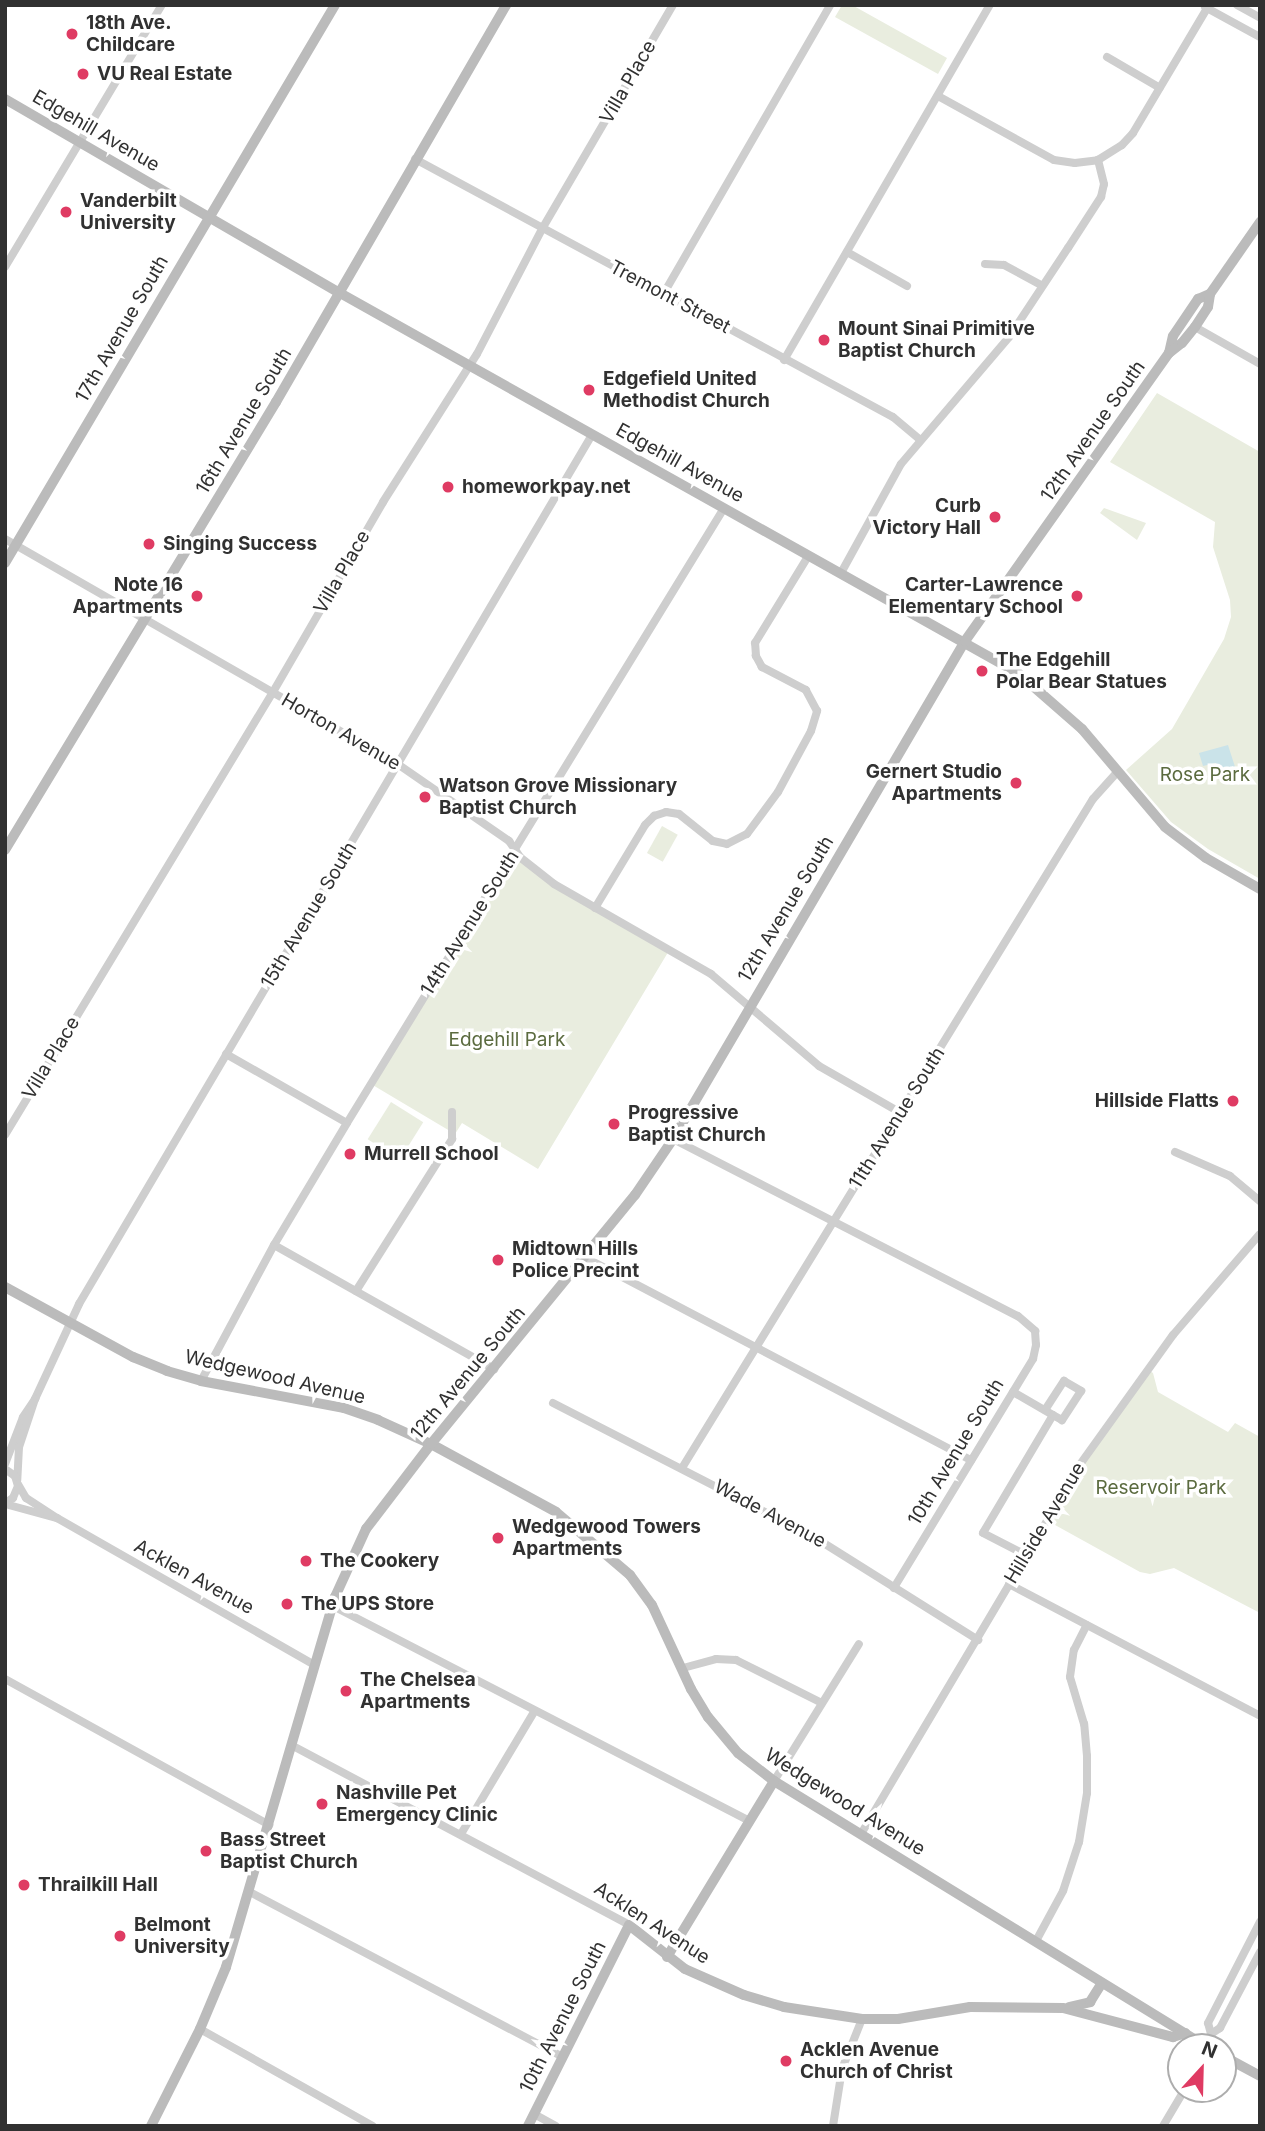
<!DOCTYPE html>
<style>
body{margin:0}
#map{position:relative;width:1265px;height:2131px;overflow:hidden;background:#fff;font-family:Inter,sans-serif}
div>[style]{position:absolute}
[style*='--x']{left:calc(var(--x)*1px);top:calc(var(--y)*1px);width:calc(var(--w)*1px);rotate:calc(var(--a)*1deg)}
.green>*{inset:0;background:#e9eddf;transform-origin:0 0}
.water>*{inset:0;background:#cae3e9}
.street>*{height:8px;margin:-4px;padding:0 4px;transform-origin:4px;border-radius:4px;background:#cecece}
.secondary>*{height:10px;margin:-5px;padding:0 5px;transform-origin:5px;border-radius:5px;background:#bbb}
.dots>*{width:19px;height:19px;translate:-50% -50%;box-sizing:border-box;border:4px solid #fff;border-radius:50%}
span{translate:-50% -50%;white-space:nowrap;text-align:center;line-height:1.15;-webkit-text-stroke:7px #fff;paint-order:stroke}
.poi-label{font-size:19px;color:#313131;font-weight:700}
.left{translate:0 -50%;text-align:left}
.right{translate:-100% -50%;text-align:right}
.street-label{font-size:19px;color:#313131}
.park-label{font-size:19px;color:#5b6b3f}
.frame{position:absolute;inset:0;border:7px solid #313131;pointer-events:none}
.north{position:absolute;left:1167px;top:2033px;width:70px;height:70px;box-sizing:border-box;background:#fff;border:2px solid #adadad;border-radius:50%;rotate:22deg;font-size:19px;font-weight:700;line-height:28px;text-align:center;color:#313131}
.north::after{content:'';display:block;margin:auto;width:24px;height:32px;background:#df3b63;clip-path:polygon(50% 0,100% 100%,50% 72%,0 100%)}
</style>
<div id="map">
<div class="green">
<div style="clip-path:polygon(842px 5px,852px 5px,947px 58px,938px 74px,835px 17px)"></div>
<div style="clip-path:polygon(1157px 393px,1260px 452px,1260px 879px,1208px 849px,1171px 822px,1126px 770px,1172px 729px,1224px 639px,1231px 617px,1230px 600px,1213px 547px,1215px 522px,1110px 462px)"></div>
<div style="clip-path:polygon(1104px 508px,1146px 523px,1137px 540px,1100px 513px)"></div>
<div style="left:662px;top:826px;width:18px;height:31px;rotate:29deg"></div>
<div style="clip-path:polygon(515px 849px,554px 884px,670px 949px,538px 1169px,462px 1123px,455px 1134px,371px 1084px)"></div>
<div style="left:391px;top:1102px;width:38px;height:44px;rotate:32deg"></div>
<div style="clip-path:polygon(1147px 1369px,1153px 1373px,1158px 1392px,1228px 1432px,1235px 1423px,1260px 1437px,1260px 1613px,1174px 1568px,1150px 1574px,1140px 1572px,1046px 1520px)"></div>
</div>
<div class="water">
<div style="clip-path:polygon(1228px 745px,1237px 773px,1219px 778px,1216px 763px,1203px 766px,1199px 753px)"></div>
</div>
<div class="street">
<div style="--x:1237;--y:5;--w:26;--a:29"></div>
<div style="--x:1205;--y:7;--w:63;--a:28.6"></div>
<div style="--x:1107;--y:57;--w:61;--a:30.3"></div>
<div style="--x:938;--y:96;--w:132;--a:28.9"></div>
<div style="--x:1054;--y:160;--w:21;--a:8"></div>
<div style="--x:1075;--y:163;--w:23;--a:-7"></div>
<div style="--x:415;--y:159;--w:543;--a:28.36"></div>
<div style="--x:893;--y:417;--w:35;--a:40"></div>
<div style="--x:847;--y:252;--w:69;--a:29.5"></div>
<div style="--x:985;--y:264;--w:19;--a:3"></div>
<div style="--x:1004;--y:265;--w:42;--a:28.4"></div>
<div style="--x:5;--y:267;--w:305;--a:-59.1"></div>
<div style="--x:664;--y:293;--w:332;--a:-60"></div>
<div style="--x:1195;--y:327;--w:75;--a:29.6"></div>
<div style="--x:784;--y:360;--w:410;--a:-59.9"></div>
<div style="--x:5;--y:539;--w:454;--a:29.8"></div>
<div style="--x:399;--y:765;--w:134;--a:34.6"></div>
<div style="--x:509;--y:841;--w:21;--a:55"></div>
<div style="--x:521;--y:858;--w:42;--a:38.2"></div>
<div style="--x:554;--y:884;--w:181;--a:29.8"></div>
<div style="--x:711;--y:974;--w:142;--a:40.4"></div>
<div style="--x:819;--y:1066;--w:95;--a:29.8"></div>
<div style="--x:841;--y:573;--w:124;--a:-61.2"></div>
<div style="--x:901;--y:464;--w:167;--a:-49.6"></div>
<div style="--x:1009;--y:337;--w:107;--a:-56.5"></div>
<div style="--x:1068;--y:248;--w:61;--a:-57.1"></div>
<div style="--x:1101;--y:197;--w:13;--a:-77"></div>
<div style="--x:1104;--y:184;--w:25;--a:-104"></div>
<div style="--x:1098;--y:160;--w:28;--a:-32"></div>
<div style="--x:1122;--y:145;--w:16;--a:-47"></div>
<div style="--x:1133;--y:133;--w:149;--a:-59.3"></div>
<div style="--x:595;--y:908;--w:97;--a:-58.9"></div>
<div style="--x:645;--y:825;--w:13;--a:-45"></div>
<div style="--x:654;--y:816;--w:13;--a:-18"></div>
<div style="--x:666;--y:812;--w:13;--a:9"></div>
<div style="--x:679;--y:814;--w:43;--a:38.5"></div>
<div style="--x:713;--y:841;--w:14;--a:12"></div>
<div style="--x:727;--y:844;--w:22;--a:-27"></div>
<div style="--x:747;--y:834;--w:52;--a:-53.6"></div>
<div style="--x:778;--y:792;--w:69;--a:-61.6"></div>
<div style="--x:811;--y:731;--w:21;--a:-73"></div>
<div style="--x:817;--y:711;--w:24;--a:-118"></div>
<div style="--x:806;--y:690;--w:50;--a:-152.4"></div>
<div style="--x:762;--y:667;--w:13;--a:-119"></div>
<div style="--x:756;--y:656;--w:13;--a:-94"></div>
<div style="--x:755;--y:643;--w:103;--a:-58.5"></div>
<div style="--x:226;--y:1054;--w:139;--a:29.7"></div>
<div style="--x:5;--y:1135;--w:518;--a:-58.83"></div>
<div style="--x:273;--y:692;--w:220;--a:-59.9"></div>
<div style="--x:383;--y:502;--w:175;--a:-57.6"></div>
<div style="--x:477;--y:354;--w:141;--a:-62.5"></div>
<div style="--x:542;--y:229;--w:259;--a:-59.7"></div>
<div style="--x:673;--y:1139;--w:388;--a:27.2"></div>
<div style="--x:1018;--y:1316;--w:23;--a:41"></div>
<div style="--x:1035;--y:1331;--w:14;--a:86"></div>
<div style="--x:1036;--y:1345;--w:14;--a:102"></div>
<div style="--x:1033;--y:1359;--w:268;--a:121.3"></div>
<div style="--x:1175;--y:1152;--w:60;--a:23.6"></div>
<div style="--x:1230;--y:1176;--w:39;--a:40"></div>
<div style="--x:274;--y:1245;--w:253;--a:29.4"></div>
<div style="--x:586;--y:1258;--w:435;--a:27.7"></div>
<div style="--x:356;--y:1291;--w:180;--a:-57.7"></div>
<div style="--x:452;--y:1139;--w:27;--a:-90"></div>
<div style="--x:201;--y:1381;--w:154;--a:-61.8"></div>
<div style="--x:274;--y:1245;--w:142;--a:-59.1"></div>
<div style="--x:347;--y:1123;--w:721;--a:-58.49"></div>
<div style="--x:1013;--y:1392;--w:46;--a:29.9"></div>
<div style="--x:1053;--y:1415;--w:137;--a:120.7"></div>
<div style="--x:983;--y:1533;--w:48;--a:27.1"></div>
<div style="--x:35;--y:1399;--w:105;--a:-65.1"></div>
<div style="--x:79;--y:1304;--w:1009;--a:-59.45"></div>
<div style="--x:553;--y:1403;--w:293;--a:27.2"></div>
<div style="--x:814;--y:1537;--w:194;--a:32.1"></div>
<div style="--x:1045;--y:1410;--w:35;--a:-57"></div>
<div style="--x:1064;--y:1381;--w:20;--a:30"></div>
<div style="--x:1081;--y:1391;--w:35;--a:123"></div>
<div style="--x:1062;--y:1420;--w:10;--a:-151"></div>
<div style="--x:5;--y:1464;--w:50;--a:-69"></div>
<div style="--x:23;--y:1417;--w:22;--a:-56"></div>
<div style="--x:35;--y:1399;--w:51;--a:108.4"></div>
<div style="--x:19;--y:1447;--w:33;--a:93"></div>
<div style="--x:682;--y:1468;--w:785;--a:-58.44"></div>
<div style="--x:1093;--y:799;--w:36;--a:-48"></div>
<div style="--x:5;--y:1469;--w:12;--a:35"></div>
<div style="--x:15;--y:1476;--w:10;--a:73"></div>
<div style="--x:18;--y:1486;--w:13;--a:113"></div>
<div style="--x:13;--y:1498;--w:9;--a:148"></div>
<div style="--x:5;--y:1504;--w:54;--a:15.1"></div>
<div style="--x:57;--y:1518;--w:37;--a:-147"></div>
<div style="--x:26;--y:1498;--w:16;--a:-120"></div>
<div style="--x:57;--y:1518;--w:297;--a:29.7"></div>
<div style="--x:1009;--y:1584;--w:284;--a:27.7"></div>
<div style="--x:333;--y:1606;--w:468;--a:27.3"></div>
<div style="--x:683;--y:1668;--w:34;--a:-15"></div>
<div style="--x:716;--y:1659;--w:20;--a:3"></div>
<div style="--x:736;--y:1660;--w:96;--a:26.6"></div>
<div style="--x:5;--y:1679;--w:302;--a:28.9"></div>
<div style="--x:293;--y:1746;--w:381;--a:28"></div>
<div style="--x:774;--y:1781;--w:161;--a:-58.2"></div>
<div style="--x:461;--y:1834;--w:142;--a:-59.1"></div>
<div style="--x:861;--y:1834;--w:431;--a:-59.3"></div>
<div style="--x:1081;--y:1463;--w:158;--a:-54.3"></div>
<div style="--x:1173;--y:1335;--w:133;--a:-49.3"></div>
<div style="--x:248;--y:1891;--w:356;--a:27.8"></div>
<div style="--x:1036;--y:1941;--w:57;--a:-61.6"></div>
<div style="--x:1063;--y:1891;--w:52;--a:-71.9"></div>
<div style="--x:1079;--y:1842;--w:50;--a:-80.7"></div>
<div style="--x:1087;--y:1793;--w:37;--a:-90"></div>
<div style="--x:1087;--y:1756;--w:32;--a:-95"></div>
<div style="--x:1084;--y:1724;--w:49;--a:-106.6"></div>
<div style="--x:1070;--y:1677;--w:27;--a:-82"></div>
<div style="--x:1074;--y:1650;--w:28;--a:-63"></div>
<div style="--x:200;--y:2029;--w:198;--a:29.3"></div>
<div style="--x:1211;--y:2034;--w:11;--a:-105"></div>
<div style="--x:1208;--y:2023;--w:114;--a:-62.8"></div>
<div style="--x:1211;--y:2034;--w:11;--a:-34"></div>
<div style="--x:1220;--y:2028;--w:86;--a:-62.2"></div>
<div style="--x:534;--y:2114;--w:25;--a:29"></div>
<div style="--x:833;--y:2126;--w:58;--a:-81"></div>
<div style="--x:842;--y:2069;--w:54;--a:-68.2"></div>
<div style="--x:1163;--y:2126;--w:43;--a:-59.3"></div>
</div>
<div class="secondary">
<div style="--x:5;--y:99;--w:387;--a:30.1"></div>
<div style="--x:340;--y:293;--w:777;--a:29.27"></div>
<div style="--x:1018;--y:673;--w:85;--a:41.2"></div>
<div style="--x:1082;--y:729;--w:128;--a:49.7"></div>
<div style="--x:1165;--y:827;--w:51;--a:37.1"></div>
<div style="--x:1206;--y:858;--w:62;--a:29.9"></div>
<div style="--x:1169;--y:353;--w:17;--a:-77"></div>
<div style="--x:1173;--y:336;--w:45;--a:-56"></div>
<div style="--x:1198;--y:299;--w:13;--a:-23"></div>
<div style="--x:5;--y:563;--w:648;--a:-59.4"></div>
<div style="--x:5;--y:850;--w:524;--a:-58.83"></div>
<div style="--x:276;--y:402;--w:459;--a:-59.9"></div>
<div style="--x:5;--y:1287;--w:146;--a:28.7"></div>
<div style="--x:133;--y:1357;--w:37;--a:22"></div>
<div style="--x:167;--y:1371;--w:35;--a:16"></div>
<div style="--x:201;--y:1381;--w:146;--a:10.7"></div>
<div style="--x:344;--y:1408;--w:36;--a:19"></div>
<div style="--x:378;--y:1420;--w:58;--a:24.4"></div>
<div style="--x:431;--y:1444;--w:142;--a:28.5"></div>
<div style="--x:556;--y:1512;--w:97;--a:40.4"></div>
<div style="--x:630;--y:1575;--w:37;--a:54"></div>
<div style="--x:652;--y:1605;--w:93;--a:65.1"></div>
<div style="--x:691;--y:1689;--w:33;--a:59"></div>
<div style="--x:708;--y:1717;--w:47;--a:50.2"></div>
<div style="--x:738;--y:1753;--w:46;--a:37.9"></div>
<div style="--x:774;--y:1781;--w:508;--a:31.56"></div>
<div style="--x:667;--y:1957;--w:206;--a:-58.7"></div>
<div style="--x:1069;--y:2007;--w:22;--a:-13"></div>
<div style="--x:1090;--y:2002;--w:22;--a:-58"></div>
<div style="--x:1223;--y:2056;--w:42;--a:28.4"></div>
<div style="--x:151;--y:2126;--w:109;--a:-63.2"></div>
<div style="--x:200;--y:2029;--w:67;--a:-67.2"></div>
<div style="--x:226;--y:1967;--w:386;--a:-73.6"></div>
<div style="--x:335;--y:1597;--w:75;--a:-65.5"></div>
<div style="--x:366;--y:1529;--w:107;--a:-52.6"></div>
<div style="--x:431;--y:1444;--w:322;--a:-50.7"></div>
<div style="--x:635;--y:1195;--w:68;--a:-55.8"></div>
<div style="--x:673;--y:1139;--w:577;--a:-59.61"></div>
<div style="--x:965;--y:641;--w:353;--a:-54.7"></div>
<div style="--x:1169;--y:353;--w:16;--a:-38"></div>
<div style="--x:1182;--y:343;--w:21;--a:-51"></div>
<div style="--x:1195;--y:327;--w:24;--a:-57"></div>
<div style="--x:1208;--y:307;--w:13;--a:-81"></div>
<div style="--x:1210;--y:294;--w:88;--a:-55.2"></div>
<div style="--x:528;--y:2126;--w:225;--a:-63.3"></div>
<div style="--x:629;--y:1925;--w:71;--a:38.2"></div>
<div style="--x:685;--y:1969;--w:64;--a:23.8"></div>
<div style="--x:744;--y:1995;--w:42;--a:16.7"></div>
<div style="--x:784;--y:2007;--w:79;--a:8.7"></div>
<div style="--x:862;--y:2019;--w:36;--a:0"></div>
<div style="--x:898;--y:2019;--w:73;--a:-9.5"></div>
<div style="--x:970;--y:2007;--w:93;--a:0.6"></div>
<div style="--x:1063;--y:2008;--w:114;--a:14.8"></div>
<div style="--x:1173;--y:2037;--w:13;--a:-18"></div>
</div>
<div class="dots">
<div style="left:72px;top:34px;background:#df3b63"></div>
<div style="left:83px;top:74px;background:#df3b63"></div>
<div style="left:66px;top:212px;background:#df3b63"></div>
<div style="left:824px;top:340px;background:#df3b63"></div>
<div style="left:589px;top:390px;background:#df3b63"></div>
<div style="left:448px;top:487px;background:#df3b63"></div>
<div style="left:995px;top:517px;background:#df3b63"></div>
<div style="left:149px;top:544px;background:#df3b63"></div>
<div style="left:197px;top:596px;background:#df3b63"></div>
<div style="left:1077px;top:596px;background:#df3b63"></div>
<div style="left:982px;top:671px;background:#df3b63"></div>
<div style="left:1016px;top:783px;background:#df3b63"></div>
<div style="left:425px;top:797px;background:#df3b63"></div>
<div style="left:1233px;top:1101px;background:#df3b63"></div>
<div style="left:614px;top:1124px;background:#df3b63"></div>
<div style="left:350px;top:1154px;background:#df3b63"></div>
<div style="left:498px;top:1260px;background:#df3b63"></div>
<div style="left:498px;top:1538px;background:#df3b63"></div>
<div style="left:306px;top:1561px;background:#df3b63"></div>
<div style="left:287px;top:1604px;background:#df3b63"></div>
<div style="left:346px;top:1691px;background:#df3b63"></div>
<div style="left:322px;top:1804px;background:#df3b63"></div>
<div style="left:206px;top:1851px;background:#df3b63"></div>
<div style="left:24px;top:1885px;background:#df3b63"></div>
<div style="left:120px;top:1936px;background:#df3b63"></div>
<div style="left:786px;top:2061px;background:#df3b63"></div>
</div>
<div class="poi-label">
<span class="left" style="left:86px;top:34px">18th Ave.<br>Childcare</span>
<span class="left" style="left:97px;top:74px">VU Real Estate</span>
<span class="left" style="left:80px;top:212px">Vanderbilt<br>University</span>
<span class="left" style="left:838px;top:340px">Mount Sinai Primitive<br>Baptist Church</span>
<span class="left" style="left:603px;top:390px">Edgefield United<br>Methodist Church</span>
<span class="left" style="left:462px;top:487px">homeworkpay.net</span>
<span class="right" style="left:981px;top:517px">Curb<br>Victory Hall</span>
<span class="left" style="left:163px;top:544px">Singing Success</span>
<span class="right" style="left:183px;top:596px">Note 16<br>Apartments</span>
<span class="right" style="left:1063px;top:596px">Carter-Lawrence<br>Elementary School</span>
<span class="left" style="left:996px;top:671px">The Edgehill<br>Polar Bear Statues</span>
<span class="right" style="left:1002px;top:783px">Gernert Studio<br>Apartments</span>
<span class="left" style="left:439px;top:797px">Watson Grove Missionary<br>Baptist Church</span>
<span class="right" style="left:1219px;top:1101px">Hillside Flatts</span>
<span class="left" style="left:628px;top:1124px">Progressive<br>Baptist Church</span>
<span class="left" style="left:364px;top:1154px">Murrell School</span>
<span class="left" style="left:512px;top:1260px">Midtown Hills<br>Police Precint</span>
<span class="left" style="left:512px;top:1538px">Wedgewood Towers<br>Apartments</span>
<span class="left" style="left:320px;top:1561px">The Cookery</span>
<span class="left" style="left:301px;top:1604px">The UPS Store</span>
<span class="left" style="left:360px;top:1691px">The Chelsea<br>Apartments</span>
<span class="left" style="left:336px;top:1804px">Nashville Pet<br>Emergency Clinic</span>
<span class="left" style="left:220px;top:1851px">Bass Street<br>Baptist Church</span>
<span class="left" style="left:38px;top:1885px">Thrailkill Hall</span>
<span class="left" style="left:134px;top:1936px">Belmont<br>University</span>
<span class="left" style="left:800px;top:2061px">Acklen Avenue<br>Church of Christ</span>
</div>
<div class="street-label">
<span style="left:628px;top:82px;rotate:-60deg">Villa Place</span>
<span style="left:96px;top:131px;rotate:30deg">Edgehill Avenue</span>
<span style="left:670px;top:297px;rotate:28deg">Tremont Street</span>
<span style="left:122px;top:329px;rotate:-60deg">17th Avenue South</span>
<span style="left:244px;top:421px;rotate:-59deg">16th Avenue South</span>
<span style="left:1093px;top:431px;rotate:-55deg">12th Avenue South</span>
<span style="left:680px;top:463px;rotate:29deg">Edgehill Avenue</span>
<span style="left:342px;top:572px;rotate:-60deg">Villa Place</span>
<span style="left:341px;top:732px;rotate:30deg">Horton Avenue</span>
<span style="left:786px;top:909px;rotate:-59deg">12th Avenue South</span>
<span style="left:309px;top:915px;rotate:-59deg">15th Avenue South</span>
<span style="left:470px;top:923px;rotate:-58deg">14th Avenue South</span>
<span style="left:51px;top:1058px;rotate:-59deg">Villa Place</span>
<span style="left:897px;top:1118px;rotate:-58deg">11th Avenue South</span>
<span style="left:468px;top:1373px;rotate:-50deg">12th Avenue South</span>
<span style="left:275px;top:1377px;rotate:13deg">Wedgewood Avenue</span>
<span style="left:956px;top:1452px;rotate:-59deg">10th Avenue South</span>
<span style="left:770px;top:1514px;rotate:28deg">Wade Avenue</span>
<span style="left:1045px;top:1523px;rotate:-59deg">Hillside Avenue</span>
<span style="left:194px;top:1577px;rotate:29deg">Acklen Avenue</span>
<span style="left:845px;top:1802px;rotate:32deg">Wedgewood Avenue</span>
<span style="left:652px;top:1923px;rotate:33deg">Acklen Avenue</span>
<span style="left:563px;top:2017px;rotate:-63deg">10th Avenue South</span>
</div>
<div class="park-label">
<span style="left:1205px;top:775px">Rose Park</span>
<span style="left:507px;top:1040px">Edgehill Park</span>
<span style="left:1161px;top:1488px">Reservoir Park</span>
</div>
<div class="frame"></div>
<div class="north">N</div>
</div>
